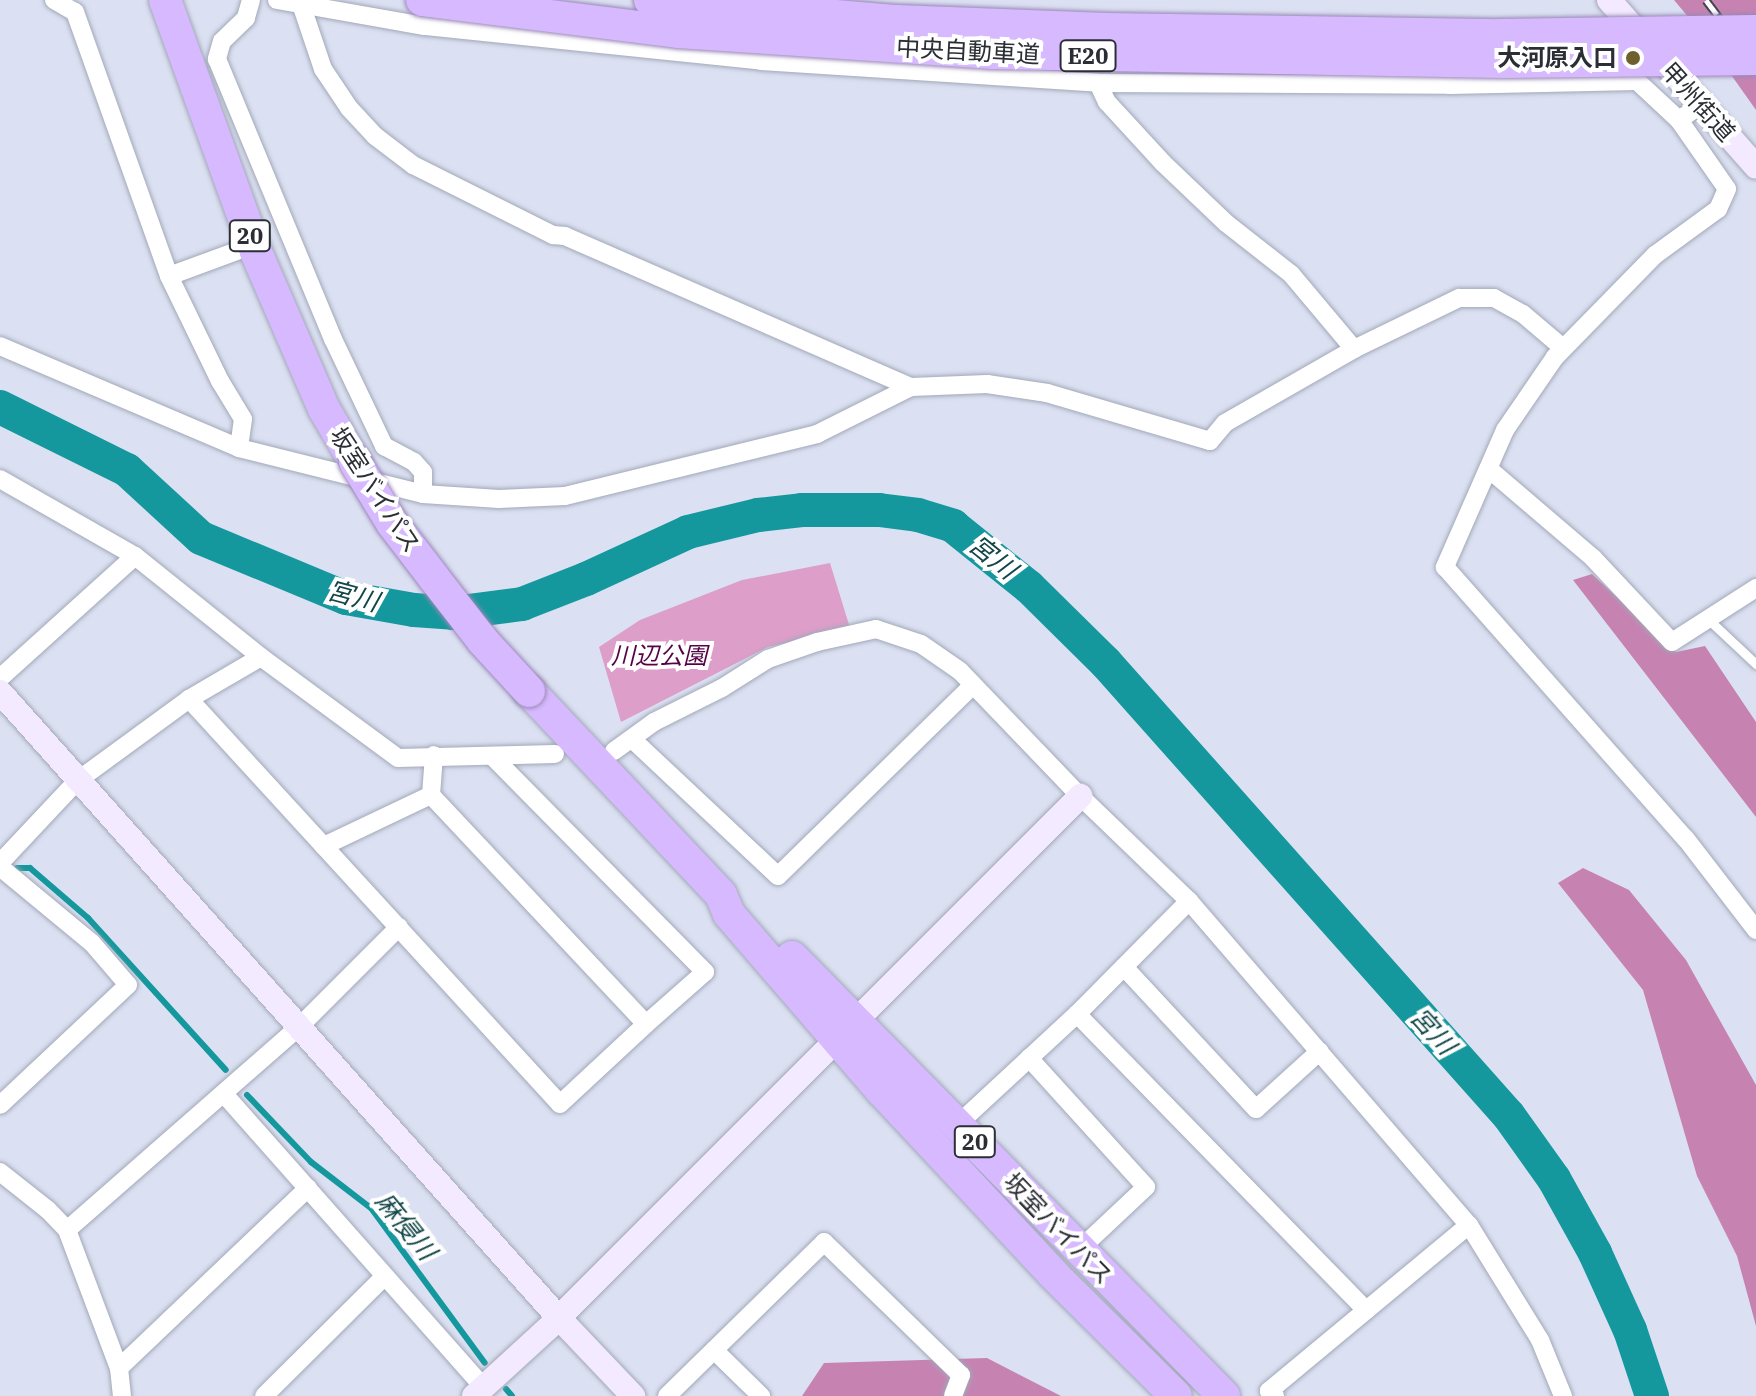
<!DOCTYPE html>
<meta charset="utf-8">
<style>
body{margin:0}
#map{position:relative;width:1756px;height:1396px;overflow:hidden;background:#dbe1f2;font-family:"IBM Plex Serif","Noto Sans JP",serif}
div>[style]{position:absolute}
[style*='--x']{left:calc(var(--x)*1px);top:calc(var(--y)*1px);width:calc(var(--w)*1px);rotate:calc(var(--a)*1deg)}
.green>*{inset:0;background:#dd9eca}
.forest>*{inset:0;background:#c683b2}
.stream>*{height:6px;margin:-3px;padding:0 3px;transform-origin:3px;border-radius:3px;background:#15989d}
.river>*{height:34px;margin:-17px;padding:0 17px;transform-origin:17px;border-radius:17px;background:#15989d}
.roads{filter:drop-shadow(0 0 2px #a2a8b8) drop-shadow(0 0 2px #a2a8b8)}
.lane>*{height:9px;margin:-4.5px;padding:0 4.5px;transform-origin:4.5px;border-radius:4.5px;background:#fff}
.street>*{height:18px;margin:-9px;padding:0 9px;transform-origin:9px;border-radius:9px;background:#fff}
.secondary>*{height:24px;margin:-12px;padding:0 12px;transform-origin:12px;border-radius:12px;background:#f3eaff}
.highway>*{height:32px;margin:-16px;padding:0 16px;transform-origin:16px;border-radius:16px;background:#d6b9fe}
.rail>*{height:9px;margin-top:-4.5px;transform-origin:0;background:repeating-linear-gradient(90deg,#fff 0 18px,#40434a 0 36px);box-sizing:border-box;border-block:2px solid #40434a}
.bridges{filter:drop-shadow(0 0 2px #9a88b7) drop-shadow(0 0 2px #9a88b7)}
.highway-bridge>*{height:32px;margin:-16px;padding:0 16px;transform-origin:16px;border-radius:16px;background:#d6b9fe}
.dots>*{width:22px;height:22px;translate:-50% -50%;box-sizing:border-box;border:4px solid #fff;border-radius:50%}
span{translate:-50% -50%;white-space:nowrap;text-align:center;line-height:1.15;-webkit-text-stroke:8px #fff;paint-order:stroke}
.shield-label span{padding:2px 6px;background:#fff;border:2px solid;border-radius:6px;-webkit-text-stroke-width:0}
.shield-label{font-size:22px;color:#2b2e34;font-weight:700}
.street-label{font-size:24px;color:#2b2e34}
.poi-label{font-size:24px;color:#2b2e34;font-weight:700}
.right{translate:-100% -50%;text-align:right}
.park-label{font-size:24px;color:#560346;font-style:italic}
.water-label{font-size:26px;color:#134648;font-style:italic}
</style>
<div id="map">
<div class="green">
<div style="clip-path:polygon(830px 563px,850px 628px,768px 647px,621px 722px,599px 647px,640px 620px,742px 580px)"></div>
</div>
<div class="forest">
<div style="clip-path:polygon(1674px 0,1756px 0,1756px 110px,1700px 31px)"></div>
<div style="clip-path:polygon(1592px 574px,1676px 652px,1705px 646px,1756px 722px,1756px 817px,1573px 580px)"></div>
<div style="clip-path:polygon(1583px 868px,1629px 890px,1686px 960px,1756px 1085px,1756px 1326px,1737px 1256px,1697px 1176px,1643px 990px,1558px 883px)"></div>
<div style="clip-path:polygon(987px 1358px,1061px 1396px,802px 1396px,824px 1363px)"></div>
</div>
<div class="stream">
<div style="--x:17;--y:868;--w:13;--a:0"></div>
<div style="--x:30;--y:868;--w:77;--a:40.8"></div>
<div style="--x:88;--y:918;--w:205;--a:47.8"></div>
<div style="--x:247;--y:1095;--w:93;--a:46.3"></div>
<div style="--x:311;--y:1162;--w:76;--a:37.5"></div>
<div style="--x:371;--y:1208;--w:192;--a:53.7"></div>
<div style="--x:506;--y:1389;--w:9;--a:49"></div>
</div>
<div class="river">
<div style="--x:0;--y:407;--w:142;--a:26.4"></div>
<div style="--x:127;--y:470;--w:100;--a:42.6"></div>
<div style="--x:201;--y:538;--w:157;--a:22.5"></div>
<div style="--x:346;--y:598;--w:69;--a:10"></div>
<div style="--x:414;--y:610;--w:39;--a:4"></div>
<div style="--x:453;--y:613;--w:70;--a:-7.4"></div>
<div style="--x:522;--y:604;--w:69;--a:-21.3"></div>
<div style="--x:586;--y:579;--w:112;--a:-24.7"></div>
<div style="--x:688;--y:532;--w:72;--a:-13.7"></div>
<div style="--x:758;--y:515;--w:44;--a:-6.5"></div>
<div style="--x:802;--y:510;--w:77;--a:0"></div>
<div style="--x:879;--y:510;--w:39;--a:7"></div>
<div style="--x:918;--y:515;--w:37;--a:17"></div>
<div style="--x:953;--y:526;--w:97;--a:38.8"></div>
<div style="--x:1029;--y:587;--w:108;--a:44.6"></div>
<div style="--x:1106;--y:663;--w:606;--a:48.34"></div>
<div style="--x:1509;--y:1116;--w:77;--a:54.5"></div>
<div style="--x:1554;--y:1179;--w:85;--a:61"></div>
<div style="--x:1595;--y:1253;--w:85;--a:65.6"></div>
<div style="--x:1630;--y:1330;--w:70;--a:71.6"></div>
</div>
<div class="roads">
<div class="lane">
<div style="--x:1708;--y:619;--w:66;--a:43.2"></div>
</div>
<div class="street">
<div style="--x:54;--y:0;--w:24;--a:30"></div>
<div style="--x:75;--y:12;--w:280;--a:70.4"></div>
<div style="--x:169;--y:276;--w:117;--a:64.1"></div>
<div style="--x:220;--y:381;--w:44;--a:58.8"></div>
<div style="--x:243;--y:419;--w:29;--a:98"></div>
<div style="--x:251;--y:0;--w:19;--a:106"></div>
<div style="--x:246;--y:18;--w:33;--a:136"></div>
<div style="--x:222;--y:41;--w:19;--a:106"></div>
<div style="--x:217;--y:59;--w:303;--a:67.5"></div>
<div style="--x:333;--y:339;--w:119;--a:64.5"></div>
<div style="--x:384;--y:446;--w:34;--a:28"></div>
<div style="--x:414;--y:462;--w:13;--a:48"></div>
<div style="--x:423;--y:472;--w:22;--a:90"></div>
<div style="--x:277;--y:0;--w:150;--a:10"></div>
<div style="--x:425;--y:26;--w:338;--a:5.9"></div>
<div style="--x:761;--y:61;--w:338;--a:3.7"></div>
<div style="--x:1098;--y:83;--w:352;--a:0.3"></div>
<div style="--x:1450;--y:85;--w:187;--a:-1.2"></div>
<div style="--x:1637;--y:81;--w:57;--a:42.9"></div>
<div style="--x:1679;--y:120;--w:24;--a:-35"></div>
<div style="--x:301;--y:4;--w:69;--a:71.3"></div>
<div style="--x:323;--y:69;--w:47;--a:56.3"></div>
<div style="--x:349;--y:108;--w:38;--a:47"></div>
<div style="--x:375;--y:136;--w:48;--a:37.3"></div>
<div style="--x:413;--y:165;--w:157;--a:26.6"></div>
<div style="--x:553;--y:235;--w:12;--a:5"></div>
<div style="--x:565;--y:236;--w:378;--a:23.6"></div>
<div style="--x:1098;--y:83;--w:21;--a:65"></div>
<div style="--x:1107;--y:102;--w:83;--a:47.4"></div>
<div style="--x:1163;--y:163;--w:87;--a:43.6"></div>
<div style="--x:1226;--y:223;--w:83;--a:38.1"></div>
<div style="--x:1291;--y:274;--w:98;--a:50"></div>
<div style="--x:1679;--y:120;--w:84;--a:55.2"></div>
<div style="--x:1727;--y:189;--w:22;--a:114"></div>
<div style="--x:1718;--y:209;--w:78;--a:143.9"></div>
<div style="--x:1655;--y:255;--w:143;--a:134.4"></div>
<div style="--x:1555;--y:357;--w:88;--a:124.4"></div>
<div style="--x:1505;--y:430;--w:150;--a:113.7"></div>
<div style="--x:1445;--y:567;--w:363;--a:48.5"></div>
<div style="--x:1686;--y:839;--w:115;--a:52.4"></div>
<div style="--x:169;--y:276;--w:72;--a:-20.2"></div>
<div style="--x:0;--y:346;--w:260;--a:23.1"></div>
<div style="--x:239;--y:448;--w:190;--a:14"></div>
<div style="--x:423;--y:494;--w:76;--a:3.8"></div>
<div style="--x:499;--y:499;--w:66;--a:-2.6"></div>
<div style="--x:565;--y:496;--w:260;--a:-13.8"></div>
<div style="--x:817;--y:434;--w:105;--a:-26.6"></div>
<div style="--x:911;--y:387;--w:76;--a:-2.3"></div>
<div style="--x:987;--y:384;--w:61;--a:8.5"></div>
<div style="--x:1047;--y:393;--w:170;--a:16.4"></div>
<div style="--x:1210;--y:441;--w:23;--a:-50"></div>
<div style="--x:1225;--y:423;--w:149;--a:-29.8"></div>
<div style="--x:1354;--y:349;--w:117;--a:-25.9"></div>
<div style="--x:1459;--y:298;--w:35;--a:0"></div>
<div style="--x:1494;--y:298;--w:33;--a:29"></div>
<div style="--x:1523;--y:314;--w:52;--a:40.4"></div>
<div style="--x:1490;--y:470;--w:135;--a:40.5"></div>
<div style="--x:1593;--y:558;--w:115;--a:46.8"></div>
<div style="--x:1672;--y:642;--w:100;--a:-32.7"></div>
<div style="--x:0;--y:479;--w:155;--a:29.7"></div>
<div style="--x:135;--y:556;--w:161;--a:38.7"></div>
<div style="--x:261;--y:657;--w:170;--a:36.4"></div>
<div style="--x:398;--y:758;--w:157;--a:-1.5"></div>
<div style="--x:0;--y:678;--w:182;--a:-42.1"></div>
<div style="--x:189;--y:699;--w:549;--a:47.51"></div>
<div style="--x:560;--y:1104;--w:117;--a:-42.9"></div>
<div style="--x:646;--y:1024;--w:314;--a:-133.2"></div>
<div style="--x:431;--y:795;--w:119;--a:154.5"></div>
<div style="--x:632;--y:739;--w:200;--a:43.2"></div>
<div style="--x:778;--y:876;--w:272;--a:-44.4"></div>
<div style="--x:614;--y:751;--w:49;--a:-35.9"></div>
<div style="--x:654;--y:722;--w:76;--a:-26.6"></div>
<div style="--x:722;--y:688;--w:54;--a:-32.2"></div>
<div style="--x:768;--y:659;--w:52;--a:-19.1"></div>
<div style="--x:817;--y:642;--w:60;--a:-12.4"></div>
<div style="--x:876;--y:629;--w:47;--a:18.4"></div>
<div style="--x:921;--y:644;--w:47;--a:34.7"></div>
<div style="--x:960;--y:671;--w:173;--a:46.2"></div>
<div style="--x:1080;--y:796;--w:151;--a:43.9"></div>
<div style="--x:1189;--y:901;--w:428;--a:49.2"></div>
<div style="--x:1469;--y:1225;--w:135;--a:58.3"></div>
<div style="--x:1540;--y:1340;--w:61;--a:67.7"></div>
<div style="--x:493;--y:757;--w:302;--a:45.4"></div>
<div style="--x:705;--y:972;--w:79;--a:138.6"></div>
<div style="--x:431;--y:795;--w:40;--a:-85.7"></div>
<div style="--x:0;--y:863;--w:112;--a:-46.8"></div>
<div style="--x:77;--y:781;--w:139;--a:-36.2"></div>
<div style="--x:189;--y:699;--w:83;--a:-30.3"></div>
<div style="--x:0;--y:867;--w:119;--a:39.6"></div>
<div style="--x:92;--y:943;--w:55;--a:49.4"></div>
<div style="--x:128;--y:985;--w:175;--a:136.8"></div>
<div style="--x:1189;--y:901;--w:159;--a:134.7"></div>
<div style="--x:1077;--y:1014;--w:414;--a:45.7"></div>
<div style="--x:1124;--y:967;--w:194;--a:47.1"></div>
<div style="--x:1256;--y:1109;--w:86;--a:-42.2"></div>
<div style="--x:1029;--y:1058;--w:174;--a:47.8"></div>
<div style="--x:1146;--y:1187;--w:92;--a:136.8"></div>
<div style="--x:224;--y:1094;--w:391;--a:48.5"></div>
<div style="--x:969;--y:1114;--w:147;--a:-42.8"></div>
<div style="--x:0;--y:1172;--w:61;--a:38.4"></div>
<div style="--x:48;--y:1210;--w:28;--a:46"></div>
<div style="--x:67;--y:1230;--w:147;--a:69.4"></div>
<div style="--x:119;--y:1368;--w:28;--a:84"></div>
<div style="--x:67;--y:1230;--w:310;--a:-41.2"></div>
<div style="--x:300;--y:1026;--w:140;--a:-45"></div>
<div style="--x:714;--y:1350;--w:66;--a:44.4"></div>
<div style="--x:119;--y:1368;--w:261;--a:-43.6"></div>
<div style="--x:264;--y:1396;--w:170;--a:-44.8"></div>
<div style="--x:667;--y:1396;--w:220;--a:-44.4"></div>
<div style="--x:824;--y:1242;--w:191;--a:44.2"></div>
<div style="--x:961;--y:1375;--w:22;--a:111"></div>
<div style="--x:1275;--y:1396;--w:8;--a:-140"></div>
<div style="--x:1269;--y:1391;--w:260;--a:-39.7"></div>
</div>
<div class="secondary">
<div style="--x:1609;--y:0;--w:222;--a:48.6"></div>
<div style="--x:0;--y:692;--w:839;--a:48.24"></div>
<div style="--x:559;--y:1318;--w:108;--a:46.5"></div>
<div style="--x:474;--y:1396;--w:115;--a:-42.5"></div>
<div style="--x:559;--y:1318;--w:738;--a:-45.05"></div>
</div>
<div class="highway">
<div style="--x:165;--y:0;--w:268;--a:70.1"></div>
<div style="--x:256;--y:252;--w:171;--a:66.6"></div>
<div style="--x:324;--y:409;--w:61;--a:59.7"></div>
<div style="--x:529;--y:691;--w:280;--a:46.7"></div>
<div style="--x:721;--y:895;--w:21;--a:67"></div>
<div style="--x:729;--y:914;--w:234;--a:49.2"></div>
<div style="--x:882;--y:1091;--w:250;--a:46.9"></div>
<div style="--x:1053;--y:1274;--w:173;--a:44.8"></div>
<div style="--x:792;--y:957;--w:616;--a:45.46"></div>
</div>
</div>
<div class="rail">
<div style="--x:1706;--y:0;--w:83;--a:52.9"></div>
</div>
<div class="bridges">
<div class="highway-bridge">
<div style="--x:422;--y:0;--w:258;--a:7.1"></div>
<div style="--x:678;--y:32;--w:316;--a:3.8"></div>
<div style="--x:993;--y:53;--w:513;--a:1.01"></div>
<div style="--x:1506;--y:62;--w:250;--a:-0.7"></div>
<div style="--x:650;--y:0;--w:248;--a:4.9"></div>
<div style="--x:897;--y:21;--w:210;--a:2.2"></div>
<div style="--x:1107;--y:29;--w:394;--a:0.9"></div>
<div style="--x:1501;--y:35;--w:255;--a:-0.9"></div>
<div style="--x:355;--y:462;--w:71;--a:58.8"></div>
<div style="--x:392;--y:523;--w:69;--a:52.6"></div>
<div style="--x:434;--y:578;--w:80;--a:52.1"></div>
<div style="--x:483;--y:641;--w:68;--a:47.4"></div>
</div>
</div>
<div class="dots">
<div style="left:1633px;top:58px;background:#6f602e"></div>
</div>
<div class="shield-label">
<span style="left:1088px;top:56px">E20</span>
<span style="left:250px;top:236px">20</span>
<span style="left:975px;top:1142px">20</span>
</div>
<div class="street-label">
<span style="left:968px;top:51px;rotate:3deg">中央自動車道</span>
<span style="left:1698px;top:102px;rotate:48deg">甲州街道</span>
<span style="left:375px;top:490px;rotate:57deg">坂室バイパス</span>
<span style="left:1058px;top:1229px;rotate:46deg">坂室バイパス</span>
</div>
<div class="poi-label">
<span class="right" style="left:1617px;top:58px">大河原入口</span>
</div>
<div class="park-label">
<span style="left:659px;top:656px">川辺公園</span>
</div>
<div class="water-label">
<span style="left:993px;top:557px;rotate:39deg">宮川</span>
<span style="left:353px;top:596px;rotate:15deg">宮川</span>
<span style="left:1433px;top:1031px;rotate:48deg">宮川</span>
<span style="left:406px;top:1226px;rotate:51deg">麻侵川</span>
</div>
</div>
